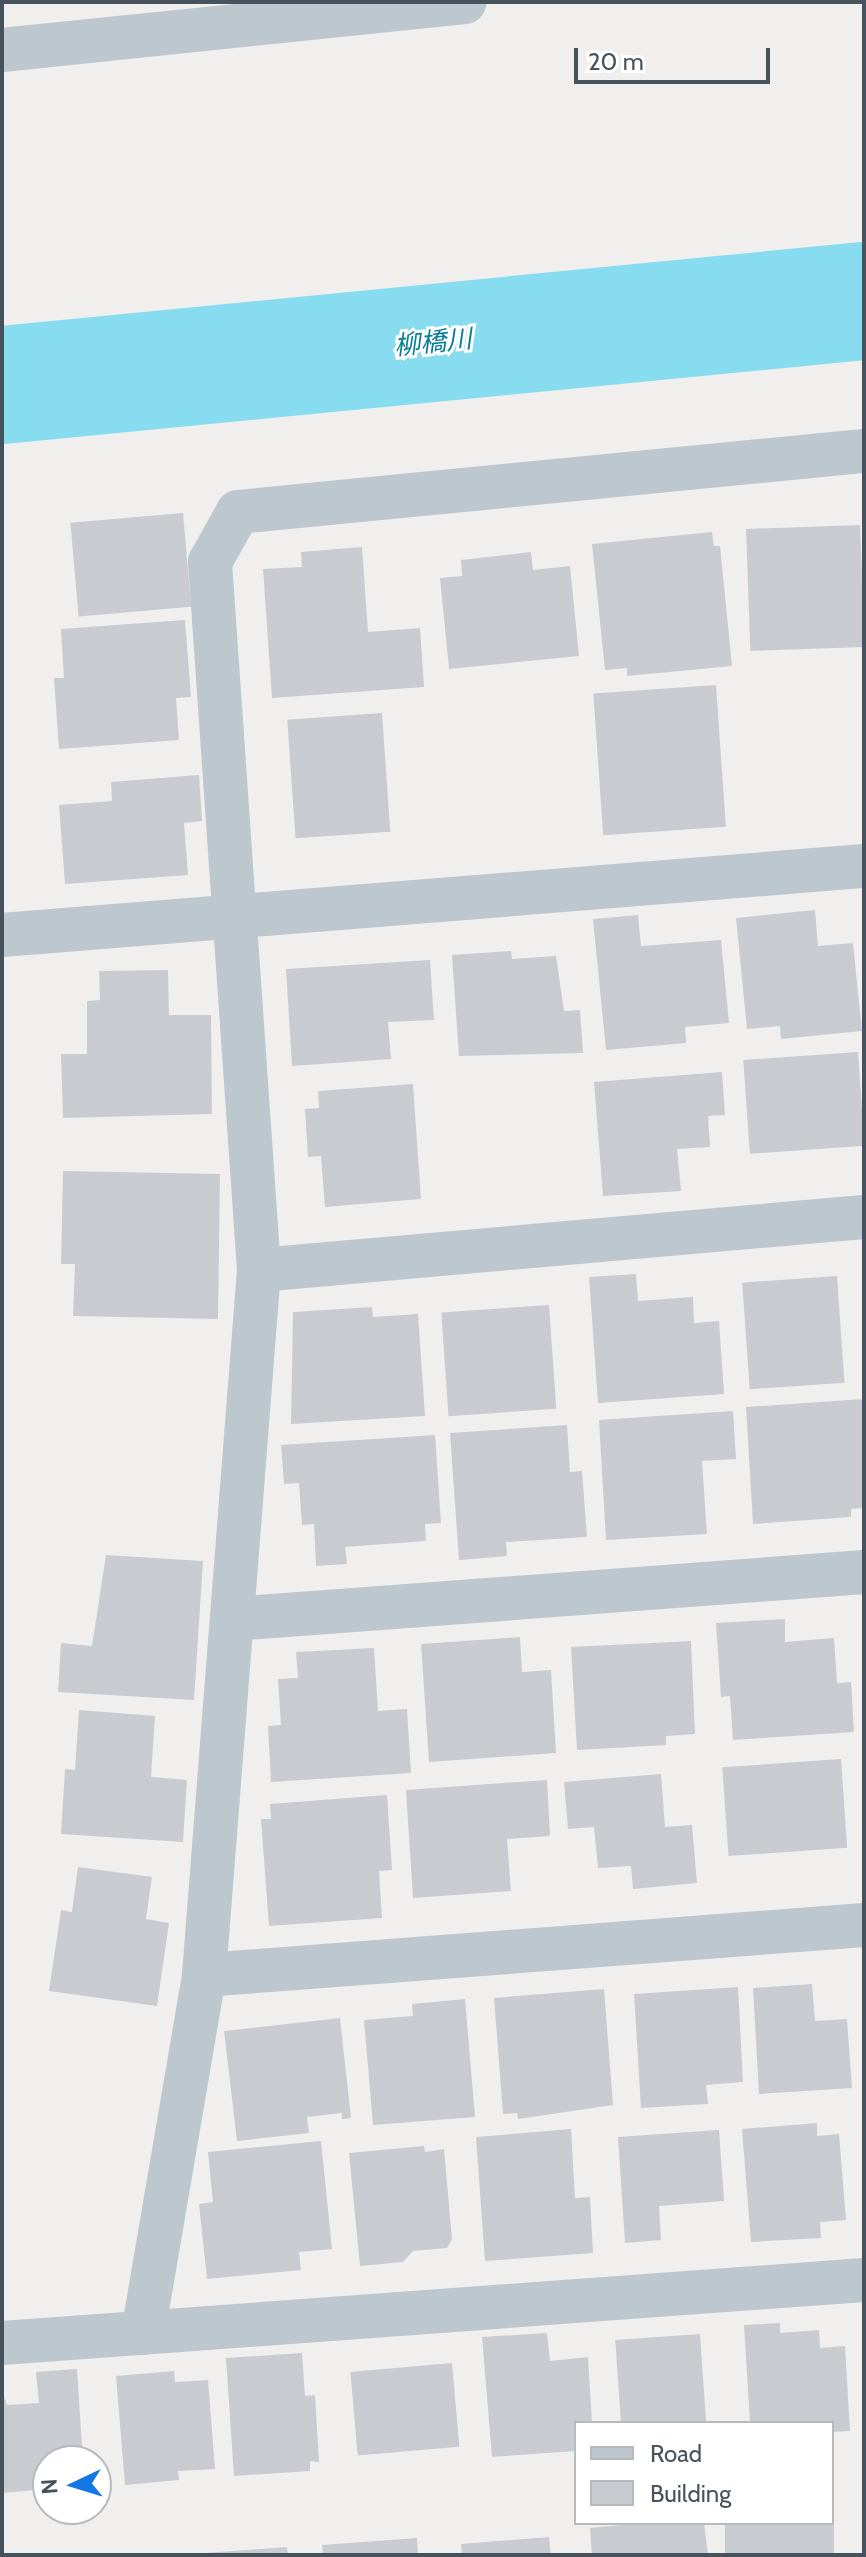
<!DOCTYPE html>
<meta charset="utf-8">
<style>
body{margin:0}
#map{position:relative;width:866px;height:2557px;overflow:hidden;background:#f1eeee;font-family:Cabin,"Noto Sans JP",sans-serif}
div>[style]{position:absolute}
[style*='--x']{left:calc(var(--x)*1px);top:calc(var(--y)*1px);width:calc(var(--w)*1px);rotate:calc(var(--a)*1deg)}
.river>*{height:118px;margin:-59px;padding:0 59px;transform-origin:59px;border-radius:59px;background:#87ddef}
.building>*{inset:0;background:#c8ccd1;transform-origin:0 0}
.street>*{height:44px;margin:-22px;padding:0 22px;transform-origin:22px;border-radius:22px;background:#bcc7ce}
span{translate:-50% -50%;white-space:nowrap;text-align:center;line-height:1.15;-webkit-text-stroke:6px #fff;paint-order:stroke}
.water-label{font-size:26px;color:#097e96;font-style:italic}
.frame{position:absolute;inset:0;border:4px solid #46535d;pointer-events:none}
.legend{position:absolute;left:574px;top:2421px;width:260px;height:104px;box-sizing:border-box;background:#fff;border:2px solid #b5babe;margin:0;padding:10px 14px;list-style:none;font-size:24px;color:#46535d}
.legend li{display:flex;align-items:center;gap:16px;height:40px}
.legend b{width:40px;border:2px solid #b5babe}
.north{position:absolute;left:32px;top:2445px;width:80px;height:80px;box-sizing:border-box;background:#fff;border:2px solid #b5babe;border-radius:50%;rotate:266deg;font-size:22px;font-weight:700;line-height:32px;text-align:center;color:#46535d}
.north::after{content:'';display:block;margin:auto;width:28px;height:36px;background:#1377e6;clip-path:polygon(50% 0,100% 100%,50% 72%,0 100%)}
.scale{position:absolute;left:574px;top:48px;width:196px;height:36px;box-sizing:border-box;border:4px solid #46535d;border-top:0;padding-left:10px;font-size:24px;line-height:28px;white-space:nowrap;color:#46535d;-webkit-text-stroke:6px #fff;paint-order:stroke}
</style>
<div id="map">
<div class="river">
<div style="--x:2;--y:385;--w:866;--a:-5.57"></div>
</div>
<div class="building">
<div style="left:183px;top:513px;width:94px;height:113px;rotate:85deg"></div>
<div style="left:860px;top:525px;width:122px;height:114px;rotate:88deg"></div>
<div style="clip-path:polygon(712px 532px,714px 546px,720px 546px,732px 666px,627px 676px,627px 668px,605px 670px,592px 544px)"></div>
<div style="clip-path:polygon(362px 547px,368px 632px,420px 628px,424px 687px,272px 698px,263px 569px,302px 567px,301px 552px)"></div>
<div style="clip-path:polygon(531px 552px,533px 570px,570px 566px,579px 656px,449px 669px,440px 578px,462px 576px,461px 560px)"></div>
<div style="clip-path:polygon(185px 620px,191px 697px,176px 698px,179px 740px,59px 749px,54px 678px,64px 678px,61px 629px)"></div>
<div style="left:716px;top:685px;width:142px;height:123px;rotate:86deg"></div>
<div style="left:382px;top:713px;width:119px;height:95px;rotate:86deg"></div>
<div style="clip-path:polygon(199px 775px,202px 821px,184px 823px,188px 875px,65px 884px,59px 805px,112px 801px,111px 782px)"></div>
<div style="clip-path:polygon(815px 910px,818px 946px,853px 943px,862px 1031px,781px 1039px,780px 1026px,747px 1029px,736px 918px)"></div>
<div style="clip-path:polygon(638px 915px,641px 946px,721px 940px,729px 1023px,685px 1027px,686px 1043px,606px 1050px,593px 919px)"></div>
<div style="clip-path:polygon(511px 951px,512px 959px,556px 956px,564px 1011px,580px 1010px,583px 1053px,459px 1056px,452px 955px)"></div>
<div style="clip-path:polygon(430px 960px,434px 1020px,388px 1022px,391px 1059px,292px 1066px,286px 969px)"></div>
<div style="clip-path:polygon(168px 970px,169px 1015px,211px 1015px,212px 1114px,63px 1118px,61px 1054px,87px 1054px,87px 1001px,100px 1000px,99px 971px)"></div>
<div style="left:858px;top:1052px;width:94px;height:115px;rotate:86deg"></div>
<div style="clip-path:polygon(722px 1072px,725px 1115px,708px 1116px,710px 1147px,677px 1149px,681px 1191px,603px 1196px,594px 1082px)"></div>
<div style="clip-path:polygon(413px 1084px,421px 1199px,325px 1207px,321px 1156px,308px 1157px,305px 1109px,319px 1108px,318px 1091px)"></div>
<div style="clip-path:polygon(63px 1171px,220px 1174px,218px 1319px,73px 1316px,75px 1264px,61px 1264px)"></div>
<div style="clip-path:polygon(636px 1274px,638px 1301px,693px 1297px,694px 1323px,719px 1321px,724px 1394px,598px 1403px,589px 1277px)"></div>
<div style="left:837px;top:1276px;width:107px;height:95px;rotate:86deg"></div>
<div style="left:549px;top:1305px;width:104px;height:108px;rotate:86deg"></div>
<div style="clip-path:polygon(372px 1307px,373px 1317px,418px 1314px,425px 1416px,291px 1424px,293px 1312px)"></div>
<div style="clip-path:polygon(864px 1399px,864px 1508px,851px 1509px,851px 1517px,753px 1524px,746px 1407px)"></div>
<div style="clip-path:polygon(733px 1411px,736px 1459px,702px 1461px,707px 1534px,606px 1540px,599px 1420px)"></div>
<div style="clip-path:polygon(567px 1425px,570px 1472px,582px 1471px,587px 1537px,506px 1542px,507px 1556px,459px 1560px,450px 1433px)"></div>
<div style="clip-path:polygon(435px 1435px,441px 1523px,425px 1524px,426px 1541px,345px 1547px,347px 1564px,316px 1566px,314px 1524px,302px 1525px,299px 1483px,284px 1484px,281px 1445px)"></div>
<div style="clip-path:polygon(106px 1555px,203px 1561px,194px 1700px,58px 1692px,61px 1643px,92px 1646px)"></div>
<div style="clip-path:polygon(785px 1619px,785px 1642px,834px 1638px,837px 1683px,851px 1682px,854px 1732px,733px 1740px,730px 1696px,721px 1697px,716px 1623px)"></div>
<div style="clip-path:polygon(520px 1637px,522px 1672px,551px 1670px,556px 1753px,429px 1762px,421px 1644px)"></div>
<div style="clip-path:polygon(691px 1641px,695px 1734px,666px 1736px,666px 1745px,577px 1750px,571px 1647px)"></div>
<div style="clip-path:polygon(374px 1648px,378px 1711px,407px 1709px,411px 1773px,271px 1782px,268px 1726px,281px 1725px,278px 1679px,298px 1678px,296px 1652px)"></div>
<div style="clip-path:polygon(79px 1710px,155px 1716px,151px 1777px,187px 1780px,183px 1842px,61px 1834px,65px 1769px,75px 1770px)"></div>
<div style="left:841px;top:1759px;width:89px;height:119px;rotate:86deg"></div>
<div style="clip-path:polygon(661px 1774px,665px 1827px,692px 1825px,697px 1883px,633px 1889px,631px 1866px,598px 1868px,594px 1827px,568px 1829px,564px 1782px)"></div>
<div style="clip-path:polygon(547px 1780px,550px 1836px,507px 1839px,511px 1891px,413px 1898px,406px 1790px)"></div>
<div style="clip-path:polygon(387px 1795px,392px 1870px,379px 1871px,382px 1918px,269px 1926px,261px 1819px,271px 1819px,270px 1804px)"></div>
<div style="clip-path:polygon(78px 1867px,152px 1877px,146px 1919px,169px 1923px,157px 2006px,49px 1991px,61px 1910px,72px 1912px)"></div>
<div style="clip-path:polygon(812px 1984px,815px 2021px,847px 2019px,852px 2088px,759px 2094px,753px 1988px)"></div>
<div style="clip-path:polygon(738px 1987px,743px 2082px,706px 2085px,708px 2104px,641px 2108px,634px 1994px)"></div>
<div style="clip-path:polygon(604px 1989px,613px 2105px,518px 2119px,517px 2113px,503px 2114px,494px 1998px)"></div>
<div style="clip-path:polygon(465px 1999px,475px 2117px,373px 2125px,364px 2020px,413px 2016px,412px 2004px)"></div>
<div style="clip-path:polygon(340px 2018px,351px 2118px,342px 2119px,342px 2113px,307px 2117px,309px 2133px,237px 2141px,224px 2031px)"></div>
<div style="clip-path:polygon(817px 2123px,817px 2136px,839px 2134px,846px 2220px,820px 2222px,821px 2238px,751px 2242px,742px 2129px)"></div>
<div style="clip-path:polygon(571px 2129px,575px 2198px,590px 2197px,593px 2253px,485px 2261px,476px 2137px)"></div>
<div style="clip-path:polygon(719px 2130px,724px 2201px,659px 2206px,661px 2240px,625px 2243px,618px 2137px)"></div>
<div style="clip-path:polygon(321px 2141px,332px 2249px,299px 2252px,301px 2270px,207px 2279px,199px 2204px,213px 2202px,208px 2152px)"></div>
<div style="clip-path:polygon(424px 2146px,425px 2152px,444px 2149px,452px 2239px,447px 2248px,413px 2251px,403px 2262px,360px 2266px,349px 2153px)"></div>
<div style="clip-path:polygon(780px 2323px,780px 2333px,819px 2330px,820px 2348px,845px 2346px,850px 2431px,832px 2432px,832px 2423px,750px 2423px,744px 2325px)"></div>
<div style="clip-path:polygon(547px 2333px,550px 2361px,588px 2357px,592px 2423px,576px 2423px,576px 2451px,492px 2457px,482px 2337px)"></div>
<div style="left:700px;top:2334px;width:89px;height:85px;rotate:86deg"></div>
<div style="clip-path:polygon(302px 2353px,305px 2396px,315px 2395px,319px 2462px,310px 2461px,310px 2471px,234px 2476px,226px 2358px)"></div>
<div style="left:452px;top:2363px;width:84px;height:102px;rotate:85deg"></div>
<div style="clip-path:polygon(77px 2369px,83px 2461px,48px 2461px,48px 2489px,2px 2493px,2px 2391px,7px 2405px,39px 2403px,36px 2372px)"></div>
<div style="clip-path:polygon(174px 2371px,175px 2382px,208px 2380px,215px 2469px,178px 2471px,179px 2480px,125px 2485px,116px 2376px)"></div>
<div style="clip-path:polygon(643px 2523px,704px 2523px,708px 2555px,592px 2555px,590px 2528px)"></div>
<div style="left:725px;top:2523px;width:109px;height:32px"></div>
<div style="clip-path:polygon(549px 2537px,551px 2555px,462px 2555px,461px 2544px)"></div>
<div style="clip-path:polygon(417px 2538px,418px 2555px,323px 2555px,322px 2545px)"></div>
<div style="clip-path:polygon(287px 2547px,288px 2555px,205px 2555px,205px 2553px)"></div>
</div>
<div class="street">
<div style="--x:2;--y:50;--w:465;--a:-5.9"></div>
<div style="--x:2;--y:935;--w:865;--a:-4.58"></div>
<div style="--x:259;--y:1270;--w:607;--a:-5.01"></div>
<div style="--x:232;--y:1619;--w:634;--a:-4.25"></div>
<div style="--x:204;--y:1975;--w:662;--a:-4.33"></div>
<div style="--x:143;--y:2333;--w:363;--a:-80.3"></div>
<div style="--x:204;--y:1975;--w:707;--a:-85.54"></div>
<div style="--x:259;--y:1270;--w:710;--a:-93.96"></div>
<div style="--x:210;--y:562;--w:57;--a:-60.8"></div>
<div style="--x:238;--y:512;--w:629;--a:-5.57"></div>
<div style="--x:2;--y:2343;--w:864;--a:-4.18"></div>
</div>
<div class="water-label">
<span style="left:433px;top:343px;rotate:-6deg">柳橋川</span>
</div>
<div class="frame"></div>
<ul class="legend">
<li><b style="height:10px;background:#bcc7ce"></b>Road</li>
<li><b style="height:22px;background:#c8ccd1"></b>Building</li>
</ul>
<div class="north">N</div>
<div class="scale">20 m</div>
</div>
